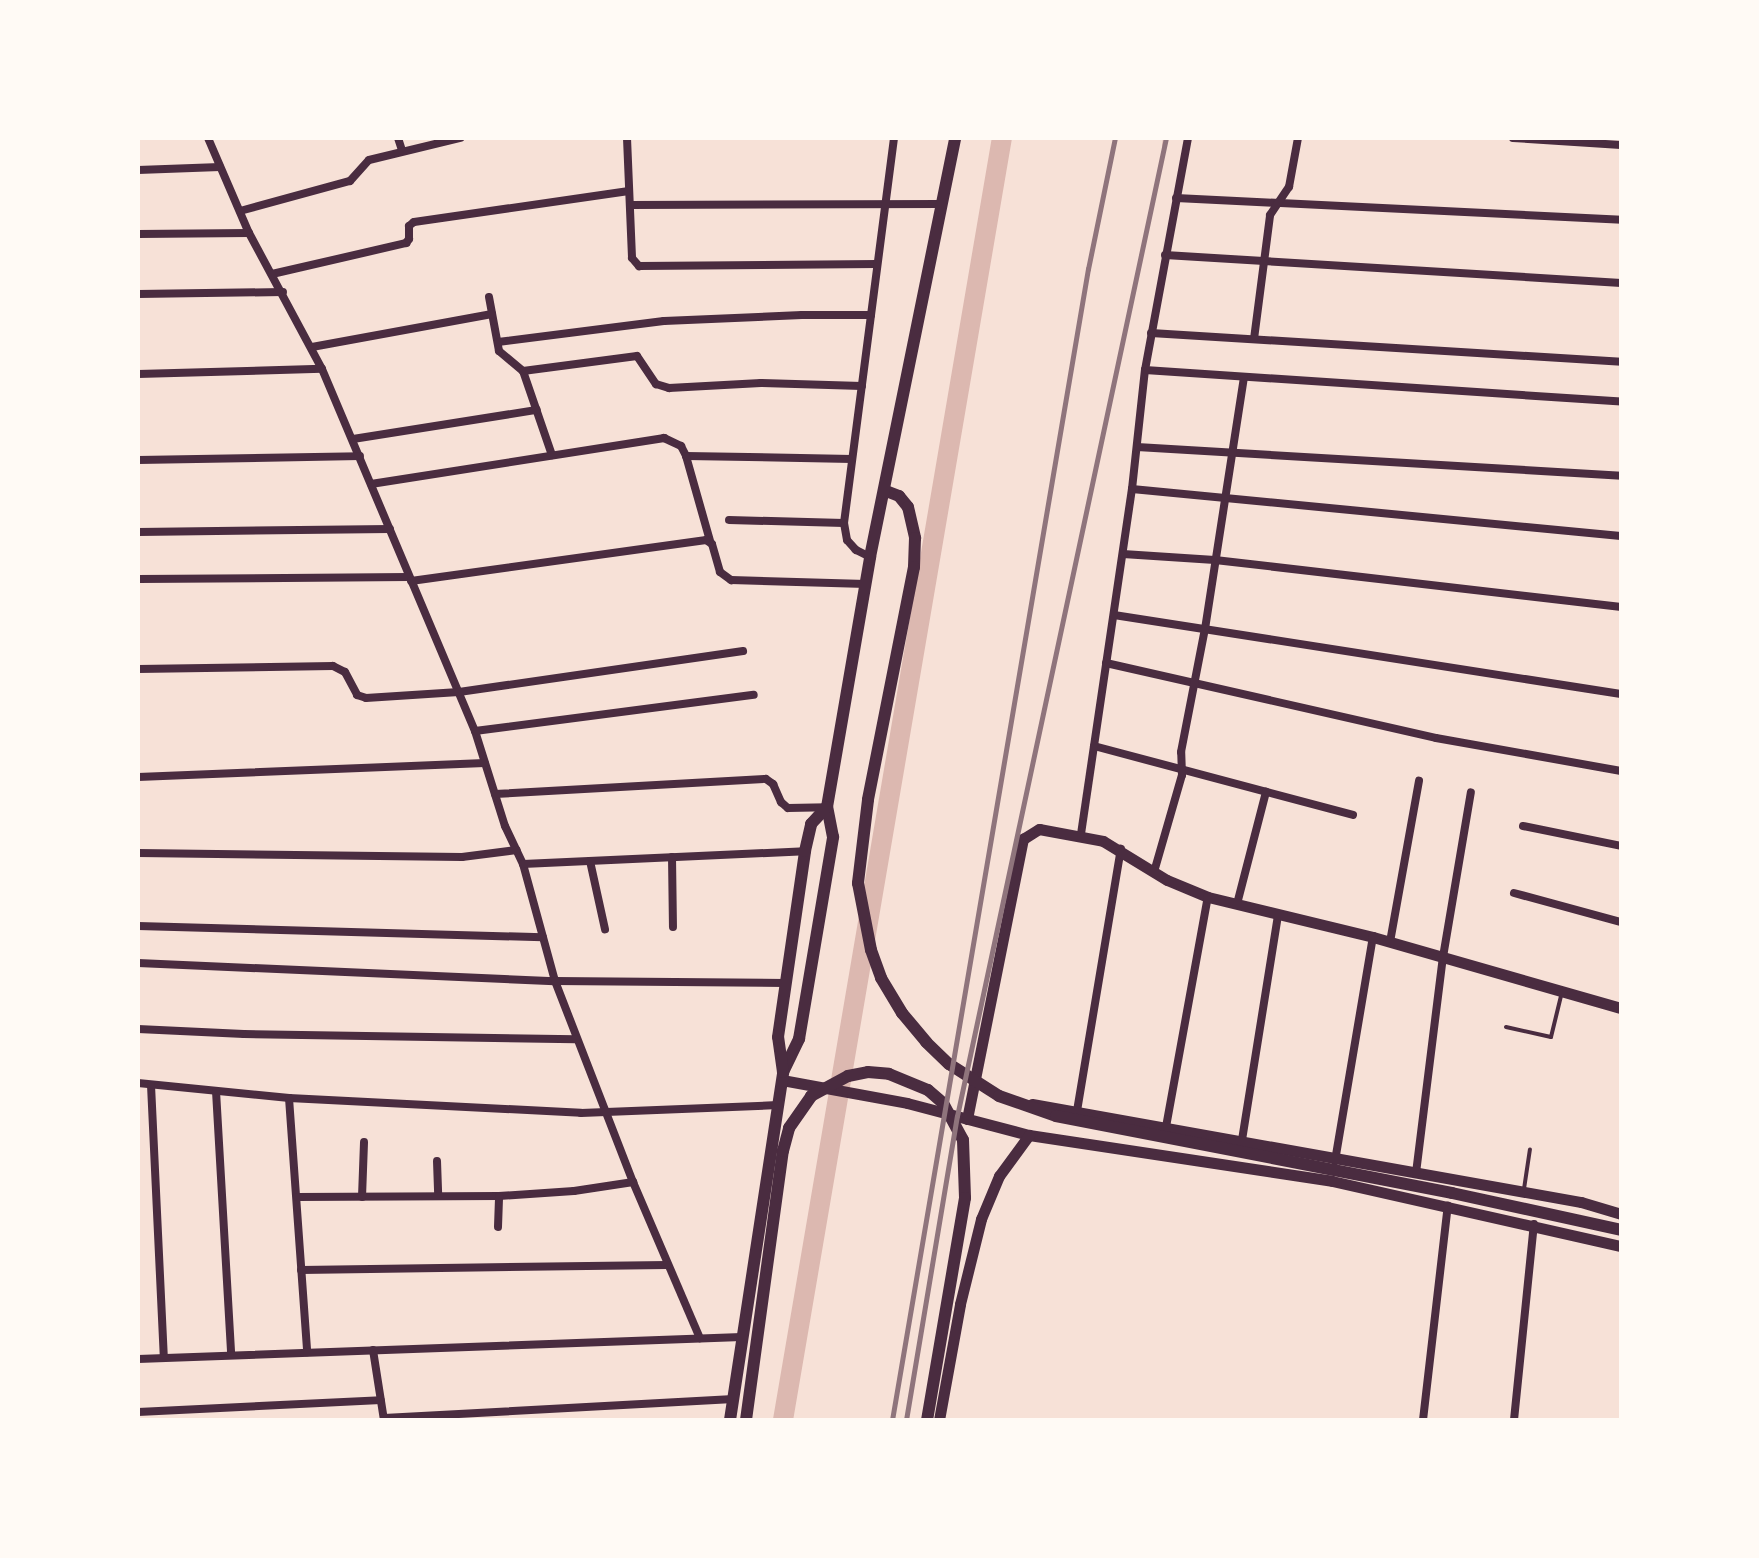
<!DOCTYPE html>
<style>
body{margin:0}
#map{position:relative;width:1759px;height:1558px;overflow:hidden;background:#f7e1d7;font-family:Arial,sans-serif}
div>[style]{position:absolute}
[style*='--x']{left:calc(var(--x)*1px);top:calc(var(--y)*1px);width:calc(var(--w)*1px);rotate:calc(var(--a)*1deg)}
.stream>*{height:5px;margin:-2.5px;padding:0 2.5px;transform-origin:2.5px;border-radius:2.5px;background:#dcb8b0}
.canal>*{height:20px;margin:-10px;padding:0 10px;transform-origin:10px;border-radius:10px;background:#dcb8b0}
.service>*{height:4px;margin:-2px;padding:0 2px;transform-origin:2px;border-radius:2px;background:#4a2c40}
.minor>*{height:8px;margin:-4px;padding:0 4px;transform-origin:4px;border-radius:4px;background:#4a2c40}
.tertiary>*{height:11px;margin:-5.5px;padding:0 5.5px;transform-origin:5.5px;border-radius:5.5px;background:#4a2c40}
.secondary>*{height:12px;margin:-6px;padding:0 6px;transform-origin:6px;border-radius:6px;background:#4a2c40}
.rail>*{height:5px;margin:-2.5px;padding:0 2.5px;transform-origin:2.5px;border-radius:2.5px;background:#8f747c}
span{translate:-50% -50%;white-space:nowrap;text-align:center;line-height:1.15;-webkit-text-stroke:8px #fffaf5;paint-order:stroke}
.frame{position:absolute;inset:0;border:140px solid #fffaf5;pointer-events:none}
</style>
<div id="map">
<div class="stream">
<div style="--x:1164;--y:145;--w:7;--a:-82"></div>
</div>
<div class="canal">
<div style="--x:783;--y:1420;--w:1301;--a:-80.31"></div>
</div>
<div class="service">
<div style="--x:1506;--y:1027;--w:46;--a:12.5"></div>
<div style="--x:1551;--y:1037;--w:46;--a:-76.3"></div>
<div style="--x:1524;--y:1189;--w:40;--a:-81.5"></div>
</div>
<div class="minor">
<div style="--x:208;--y:138;--w:103;--a:66.7"></div>
<div style="--x:249;--y:233;--w:154;--a:61.8"></div>
<div style="--x:322;--y:369;--w:393;--a:67.1"></div>
<div style="--x:475;--y:731;--w:100;--a:72.5"></div>
<div style="--x:505;--y:826;--w:42;--a:64.7"></div>
<div style="--x:523;--y:864;--w:121;--a:74.7"></div>
<div style="--x:555;--y:981;--w:216;--a:68.8"></div>
<div style="--x:633;--y:1182;--w:170;--a:66.8"></div>
<div style="--x:398;--y:138;--w:13;--a:72"></div>
<div style="--x:627;--y:138;--w:120;--a:87.6"></div>
<div style="--x:632;--y:258;--w:11;--a:49"></div>
<div style="--x:639;--y:266;--w:238;--a:-0.5"></div>
<div style="--x:1513;--y:138;--w:108;--a:3.7"></div>
<div style="--x:138;--y:170;--w:82;--a:-2.1"></div>
<div style="--x:1176;--y:198;--w:446;--a:2.8"></div>
<div style="--x:630;--y:205;--w:311;--a:-0.2"></div>
<div style="--x:240;--y:211;--w:114;--a:-15.3"></div>
<div style="--x:350;--y:181;--w:28;--a:-48"></div>
<div style="--x:369;--y:160;--w:94;--a:-13.6"></div>
<div style="--x:138;--y:234;--w:111;--a:-0.5"></div>
<div style="--x:1165;--y:255;--w:457;--a:3.5"></div>
<div style="--x:272;--y:274;--w:138;--a:-13"></div>
<div style="--x:406;--y:243;--w:5;--a:-53"></div>
<div style="--x:409;--y:239;--w:13;--a:-90"></div>
<div style="--x:409;--y:226;--w:6;--a:-39"></div>
<div style="--x:414;--y:222;--w:217;--a:-8.2"></div>
<div style="--x:138;--y:294;--w:145;--a:-0.8"></div>
<div style="--x:489;--y:297;--w:55;--a:79.5"></div>
<div style="--x:499;--y:351;--w:31;--a:40"></div>
<div style="--x:523;--y:371;--w:89;--a:71"></div>
<div style="--x:1151;--y:333;--w:471;--a:3.5"></div>
<div style="--x:1254;--y:339;--w:125;--a:-82.6"></div>
<div style="--x:1270;--y:215;--w:34;--a:-56"></div>
<div style="--x:1289;--y:187;--w:50;--a:-79.6"></div>
<div style="--x:498;--y:342;--w:167;--a:-7.2"></div>
<div style="--x:664;--y:321;--w:138;--a:-2.5"></div>
<div style="--x:802;--y:315;--w:69;--a:0"></div>
<div style="--x:312;--y:347;--w:183;--a:-10.4"></div>
<div style="--x:1145;--y:370;--w:477;--a:3.8"></div>
<div style="--x:523;--y:371;--w:115;--a:-7.5"></div>
<div style="--x:637;--y:356;--w:34;--a:56"></div>
<div style="--x:656;--y:384;--w:14;--a:17"></div>
<div style="--x:669;--y:388;--w:92;--a:-3.1"></div>
<div style="--x:761;--y:383;--w:101;--a:1.7"></div>
<div style="--x:138;--y:374;--w:184;--a:-1.6"></div>
<div style="--x:353;--y:439;--w:186;--a:-9"></div>
<div style="--x:1137;--y:447;--w:485;--a:3.4"></div>
<div style="--x:686;--y:456;--w:166;--a:1"></div>
<div style="--x:138;--y:460;--w:222;--a:-1"></div>
<div style="--x:371;--y:484;--w:297;--a:-8.9"></div>
<div style="--x:664;--y:438;--w:19;--a:25"></div>
<div style="--x:681;--y:446;--w:11;--a:63"></div>
<div style="--x:686;--y:456;--w:88;--a:74.2"></div>
<div style="--x:1132;--y:489;--w:491;--a:5.5"></div>
<div style="--x:729;--y:520;--w:115;--a:1.5"></div>
<div style="--x:138;--y:532;--w:252;--a:-0.7"></div>
<div style="--x:1123;--y:554;--w:92;--a:3.7"></div>
<div style="--x:1215;--y:560;--w:409;--a:6.6"></div>
<div style="--x:870;--y:557;--w:16;--a:-153"></div>
<div style="--x:856;--y:550;--w:13;--a:-132"></div>
<div style="--x:847;--y:540;--w:17;--a:-100"></div>
<div style="--x:844;--y:523;--w:388;--a:-82.6"></div>
<div style="--x:138;--y:579;--w:271;--a:-0.4"></div>
<div style="--x:411;--y:581;--w:298;--a:-7.9"></div>
<div style="--x:706;--y:540;--w:7;--a:34"></div>
<div style="--x:712;--y:544;--w:29;--a:74"></div>
<div style="--x:720;--y:572;--w:14;--a:36"></div>
<div style="--x:731;--y:580;--w:135;--a:1.7"></div>
<div style="--x:1114;--y:615;--w:513;--a:8.86"></div>
<div style="--x:1106;--y:663;--w:338;--a:12.8"></div>
<div style="--x:1436;--y:738;--w:188;--a:10.1"></div>
<div style="--x:138;--y:669;--w:195;--a:-0.9"></div>
<div style="--x:333;--y:666;--w:13;--a:27"></div>
<div style="--x:345;--y:672;--w:26;--a:62"></div>
<div style="--x:357;--y:695;--w:9;--a:18"></div>
<div style="--x:366;--y:698;--w:93;--a:-3.7"></div>
<div style="--x:459;--y:692;--w:287;--a:-8.2"></div>
<div style="--x:475;--y:731;--w:281;--a:-7.4"></div>
<div style="--x:1094;--y:746;--w:268;--a:14.9"></div>
<div style="--x:138;--y:777;--w:347;--a:-2.3"></div>
<div style="--x:495;--y:794;--w:271;--a:-3.2"></div>
<div style="--x:766;--y:779;--w:9;--a:36"></div>
<div style="--x:773;--y:784;--w:20;--a:66"></div>
<div style="--x:781;--y:802;--w:9;--a:41"></div>
<div style="--x:788;--y:808;--w:39;--a:-1"></div>
<div style="--x:1523;--y:826;--w:100;--a:11.5"></div>
<div style="--x:1081;--y:834;--w:349;--a:-81.6"></div>
<div style="--x:1132;--y:489;--w:120;--a:-83.8"></div>
<div style="--x:1145;--y:370;--w:236;--a:-79.5"></div>
<div style="--x:138;--y:853;--w:324;--a:0.7"></div>
<div style="--x:462;--y:857;--w:55;--a:-7.3"></div>
<div style="--x:672;--y:857;--w:70;--a:89.2"></div>
<div style="--x:590;--y:861;--w:70;--a:77.6"></div>
<div style="--x:523;--y:864;--w:282;--a:-2.6"></div>
<div style="--x:1154;--y:872;--w:101;--a:-73.9"></div>
<div style="--x:1182;--y:775;--w:23;--a:-92"></div>
<div style="--x:1181;--y:752;--w:125;--a:-79"></div>
<div style="--x:1205;--y:629;--w:255;--a:-81.2"></div>
<div style="--x:1514;--y:893;--w:111;--a:15.2"></div>
<div style="--x:1237;--y:904;--w:116;--a:-75.5"></div>
<div style="--x:138;--y:926;--w:405;--a:1.6"></div>
<div style="--x:1390;--y:942;--w:164;--a:-79.8"></div>
<div style="--x:138;--y:963;--w:417;--a:2.5"></div>
<div style="--x:555;--y:981;--w:230;--a:0.5"></div>
<div style="--x:138;--y:1029;--w:106;--a:2.7"></div>
<div style="--x:244;--y:1034;--w:332;--a:0.9"></div>
<div style="--x:138;--y:1083;--w:152;--a:5.7"></div>
<div style="--x:289;--y:1098;--w:292;--a:2.9"></div>
<div style="--x:581;--y:1113;--w:197;--a:-2.3"></div>
<div style="--x:151;--y:1085;--w:273;--a:87.3"></div>
<div style="--x:216;--y:1091;--w:263;--a:86.7"></div>
<div style="--x:289;--y:1098;--w:255;--a:85.9"></div>
<div style="--x:1077;--y:1111;--w:266;--a:-80.5"></div>
<div style="--x:1166;--y:1127;--w:234;--a:-79.7"></div>
<div style="--x:1242;--y:1140;--w:229;--a:-80.9"></div>
<div style="--x:437;--y:1161;--w:35;--a:88"></div>
<div style="--x:1335;--y:1161;--w:227;--a:-80.4"></div>
<div style="--x:1416;--y:1173;--w:218;--a:-82.9"></div>
<div style="--x:1443;--y:957;--w:167;--a:-80.4"></div>
<div style="--x:297;--y:1197;--w:202;--a:-0.3"></div>
<div style="--x:499;--y:1196;--w:75;--a:-3.8"></div>
<div style="--x:574;--y:1191;--w:60;--a:-8.7"></div>
<div style="--x:362;--y:1197;--w:55;--a:-87.9"></div>
<div style="--x:498;--y:1227;--w:31;--a:-88"></div>
<div style="--x:301;--y:1270;--w:366;--a:-0.8"></div>
<div style="--x:373;--y:1350;--w:71;--a:81.1"></div>
<div style="--x:138;--y:1359;--w:604;--a:-2.09"></div>
<div style="--x:138;--y:1412;--w:243;--a:-2.8"></div>
<div style="--x:384;--y:1418;--w:350;--a:-3.1"></div>
<div style="--x:1423;--y:1420;--w:216;--a:-83.4"></div>
<div style="--x:1514;--y:1420;--w:197;--a:-84.2"></div>
</div>
<div class="tertiary">
<div style="--x:782;--y:1080;--w:127;--a:10.4"></div>
<div style="--x:907;--y:1103;--w:126;--a:14.7"></div>
<div style="--x:1029;--y:1135;--w:306;--a:8.6"></div>
<div style="--x:1332;--y:1181;--w:296;--a:12.7"></div>
<div style="--x:1032;--y:1104;--w:558;--a:10.12"></div>
<div style="--x:1581;--y:1202;--w:42;--a:16.7"></div>
<div style="--x:967;--y:1119;--w:286;--a:-78.7"></div>
<div style="--x:1023;--y:839;--w:19;--a:-32"></div>
<div style="--x:1039;--y:829;--w:65;--a:10.6"></div>
<div style="--x:1103;--y:841;--w:75;--a:31.4"></div>
<div style="--x:1167;--y:880;--w:44;--a:22.5"></div>
<div style="--x:1208;--y:897;--w:170;--a:13.6"></div>
<div style="--x:1373;--y:937;--w:258;--a:16"></div>
<div style="--x:939;--y:1420;--w:118;--a:-79.7"></div>
<div style="--x:960;--y:1304;--w:88;--a:-76.1"></div>
<div style="--x:981;--y:1219;--w:47;--a:-67.3"></div>
<div style="--x:999;--y:1176;--w:51;--a:-53.8"></div>
</div>
<div class="secondary">
<div style="--x:886;--y:491;--w:14;--a:21"></div>
<div style="--x:899;--y:496;--w:14;--a:51"></div>
<div style="--x:908;--y:507;--w:32;--a:77"></div>
<div style="--x:915;--y:538;--w:29;--a:92"></div>
<div style="--x:914;--y:567;--w:237;--a:101.2"></div>
<div style="--x:868;--y:800;--w:84;--a:96.9"></div>
<div style="--x:858;--y:883;--w:68;--a:79"></div>
<div style="--x:871;--y:950;--w:30;--a:70"></div>
<div style="--x:881;--y:978;--w:41;--a:59"></div>
<div style="--x:902;--y:1013;--w:38;--a:50"></div>
<div style="--x:926;--y:1042;--w:32;--a:44"></div>
<div style="--x:949;--y:1064;--w:59;--a:32.6"></div>
<div style="--x:999;--y:1096;--w:60;--a:19.3"></div>
<div style="--x:1056;--y:1116;--w:403;--a:11"></div>
<div style="--x:1452;--y:1193;--w:173;--a:12.3"></div>
<div style="--x:783;--y:1072;--w:37;--a:-64"></div>
<div style="--x:799;--y:1039;--w:205;--a:-80.4"></div>
<div style="--x:833;--y:837;--w:31;--a:-101"></div>
<div style="--x:827;--y:807;--w:254;--a:-80.2"></div>
<div style="--x:870;--y:557;--w:428;--a:-78.5"></div>
<div style="--x:730;--y:1420;--w:352;--a:-81.3"></div>
<div style="--x:783;--y:1072;--w:35;--a:-98"></div>
<div style="--x:778;--y:1037;--w:188;--a:-81.7"></div>
<div style="--x:805;--y:851;--w:28;--a:-77"></div>
<div style="--x:811;--y:824;--w:23;--a:-47"></div>
<div style="--x:746;--y:1420;--w:272;--a:-82.2"></div>
<div style="--x:783;--y:1151;--w:24;--a:-75"></div>
<div style="--x:789;--y:1128;--w:39;--a:-55"></div>
<div style="--x:811;--y:1096;--w:42;--a:-28.4"></div>
<div style="--x:848;--y:1076;--w:20;--a:-11"></div>
<div style="--x:868;--y:1072;--w:21;--a:5"></div>
<div style="--x:889;--y:1074;--w:42;--a:22.3"></div>
<div style="--x:928;--y:1090;--w:20;--a:41"></div>
<div style="--x:943;--y:1103;--w:42;--a:61.6"></div>
<div style="--x:963;--y:1140;--w:58;--a:88"></div>
<div style="--x:965;--y:1198;--w:225;--a:99.7"></div>
</div>
<div class="rail">
<div style="--x:892;--y:1420;--w:1168;--a:-80.34"></div>
<div style="--x:1088;--y:269;--w:134;--a:-78.4"></div>
<div style="--x:906;--y:1420;--w:308;--a:-80.5"></div>
<div style="--x:957;--y:1116;--w:1000;--a:-77.94"></div>
</div>
<div class="frame"></div>
</div>
